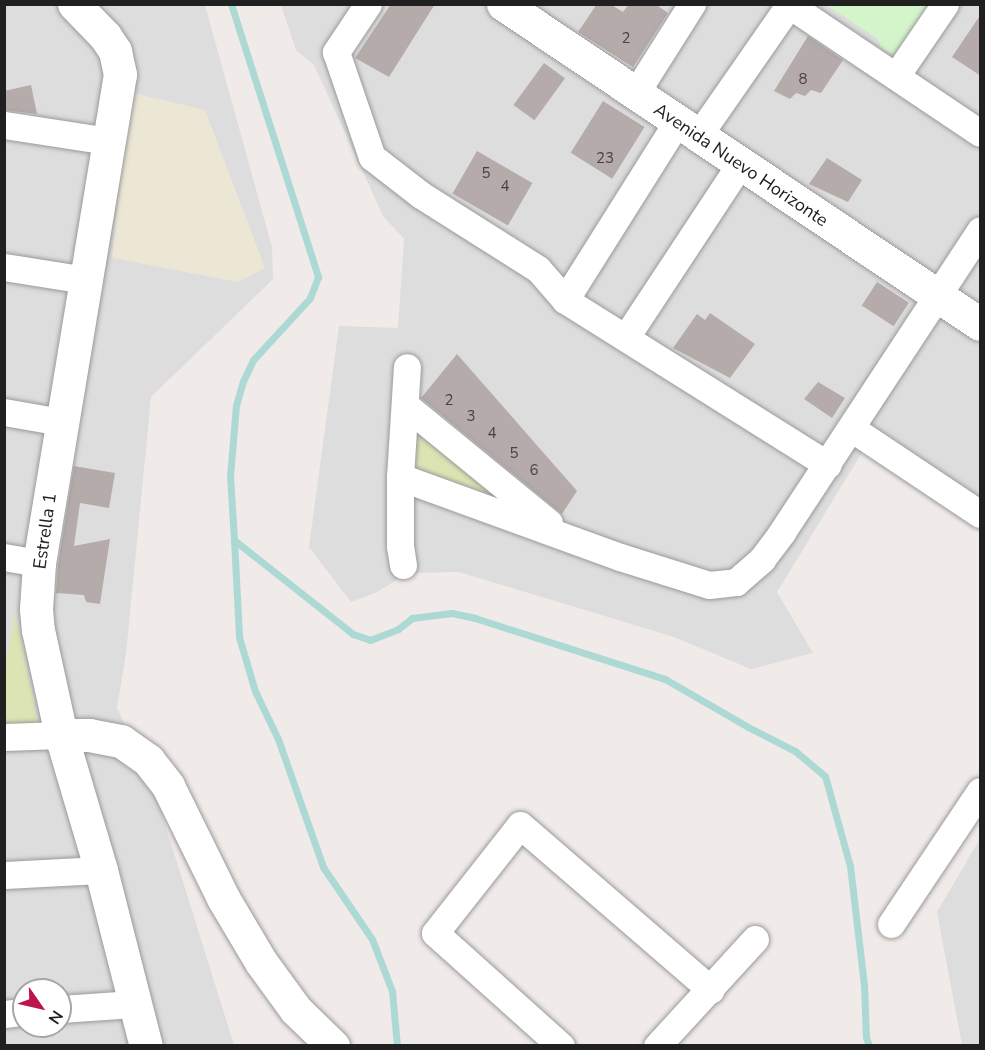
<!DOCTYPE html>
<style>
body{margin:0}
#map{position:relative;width:985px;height:1050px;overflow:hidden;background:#f0eae8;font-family:"Nunito Sans",sans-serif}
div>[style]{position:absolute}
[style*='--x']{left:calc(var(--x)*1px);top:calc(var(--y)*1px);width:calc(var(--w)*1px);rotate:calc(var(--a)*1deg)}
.residential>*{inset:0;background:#deddde}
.farmland>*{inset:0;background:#ece6d5}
.grass>*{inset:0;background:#dce4b3}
.park>*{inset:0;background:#d4f5ca}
.stream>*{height:7px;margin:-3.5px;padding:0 3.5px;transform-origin:3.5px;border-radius:3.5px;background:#add9d4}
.building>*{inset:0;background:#b5abaa;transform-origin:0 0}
.roads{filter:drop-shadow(0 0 2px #9a9a9a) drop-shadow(0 0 2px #9a9a9a)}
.minor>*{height:27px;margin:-13.5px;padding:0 13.5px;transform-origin:13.5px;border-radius:13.5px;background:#fff}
.tertiary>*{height:33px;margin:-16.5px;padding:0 16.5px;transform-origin:16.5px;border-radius:16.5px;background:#fff}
span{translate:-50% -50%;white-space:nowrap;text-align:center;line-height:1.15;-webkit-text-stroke:4.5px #fff;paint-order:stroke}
.number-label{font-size:15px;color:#454342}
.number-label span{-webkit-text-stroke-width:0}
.street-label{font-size:18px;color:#202020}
.frame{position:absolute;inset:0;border:6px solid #202020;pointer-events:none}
.north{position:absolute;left:12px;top:978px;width:60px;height:60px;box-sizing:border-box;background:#fff;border:2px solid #a6a6a6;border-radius:50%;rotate:124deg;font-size:16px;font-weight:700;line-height:24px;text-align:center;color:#202020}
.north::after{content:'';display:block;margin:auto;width:21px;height:27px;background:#bd144b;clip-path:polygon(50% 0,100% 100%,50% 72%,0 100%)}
</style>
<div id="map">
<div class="residential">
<div style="clip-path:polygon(evenodd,5px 5px,205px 5px,272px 247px,273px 279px,151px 397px,126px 654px,117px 708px,154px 789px,234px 1045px,5px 1046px,5px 5px,24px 990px,60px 990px,60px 1026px,24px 1026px,24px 990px)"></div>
<div style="clip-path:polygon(281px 5px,980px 5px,980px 530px,863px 451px,777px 592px,813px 653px,751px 669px,674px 637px,459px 572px,409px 573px,375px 593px,351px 602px,309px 547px,339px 326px,398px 328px,404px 239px,383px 216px,314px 65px,296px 50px)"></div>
<div style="clip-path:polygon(980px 839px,980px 1045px,962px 1045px,937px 912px)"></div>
</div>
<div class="farmland">
<div style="clip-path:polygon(129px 92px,205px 110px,265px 268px,238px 282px,112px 258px)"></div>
</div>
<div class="grass">
<div style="clip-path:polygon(422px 436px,426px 437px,492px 492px,490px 494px,415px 469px,412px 464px,415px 444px)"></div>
<div style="clip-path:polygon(15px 611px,38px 723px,5px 724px,5px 669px)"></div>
</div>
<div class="park">
<div style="clip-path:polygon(826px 5px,935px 5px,899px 53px,890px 53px,881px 47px,877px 38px)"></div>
</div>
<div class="stream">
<div style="--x:231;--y:4;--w:287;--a:72.3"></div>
<div style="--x:318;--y:277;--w:22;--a:111"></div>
<div style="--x:310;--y:298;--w:84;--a:132.6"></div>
<div style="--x:253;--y:360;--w:23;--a:115"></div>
<div style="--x:243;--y:381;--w:25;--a:106"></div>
<div style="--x:236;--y:405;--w:71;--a:94.8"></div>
<div style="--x:230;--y:476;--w:64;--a:86.4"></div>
<div style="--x:234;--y:540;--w:152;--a:38.3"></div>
<div style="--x:353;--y:634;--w:18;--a:19"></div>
<div style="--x:370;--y:640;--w:30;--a:-21"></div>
<div style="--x:398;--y:629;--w:18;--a:-38"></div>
<div style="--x:412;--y:618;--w:40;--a:-7.1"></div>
<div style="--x:452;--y:613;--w:24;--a:12"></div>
<div style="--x:475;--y:618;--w:200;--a:17.8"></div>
<div style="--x:665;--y:679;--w:96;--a:30"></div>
<div style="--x:748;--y:727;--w:53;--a:27.1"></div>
<div style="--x:795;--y:751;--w:39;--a:40"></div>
<div style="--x:825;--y:776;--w:93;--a:74.5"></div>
<div style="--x:850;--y:866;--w:120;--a:83.3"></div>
<div style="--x:864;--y:985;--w:52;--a:87.8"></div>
<div style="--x:866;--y:1037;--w:9;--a:72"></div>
<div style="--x:234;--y:540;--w:97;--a:87"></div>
<div style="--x:239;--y:637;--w:56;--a:73.5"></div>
<div style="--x:255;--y:691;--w:53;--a:64.4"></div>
<div style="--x:278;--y:739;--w:136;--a:70.6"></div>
<div style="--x:323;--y:867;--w:87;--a:55.8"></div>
<div style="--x:372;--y:939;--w:56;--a:69"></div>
<div style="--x:392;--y:991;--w:55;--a:84.8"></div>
</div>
<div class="building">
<div style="clip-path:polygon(391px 4px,435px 4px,389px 77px,355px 58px)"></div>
<div style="clip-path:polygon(597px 4px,610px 4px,623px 12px,629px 4px,655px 4px,668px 13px,633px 67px,578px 32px)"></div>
<div style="clip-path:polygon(981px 14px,981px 76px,952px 57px)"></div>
<div style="clip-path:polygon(808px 36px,843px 60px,821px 93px,811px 90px,805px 96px,796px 93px,790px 99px,774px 91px)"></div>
<div style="left:544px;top:63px;width:26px;height:52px;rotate:36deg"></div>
<div style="clip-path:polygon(31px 85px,37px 114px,4px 110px,4px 91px)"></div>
<div style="left:603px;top:101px;width:49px;height:61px;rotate:32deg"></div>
<div style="left:477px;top:151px;width:64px;height:49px;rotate:30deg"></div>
<div style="clip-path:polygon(827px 158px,862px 180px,848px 202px,809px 184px)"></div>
<div style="left:877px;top:282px;width:38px;height:28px;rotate:33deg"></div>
<div style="clip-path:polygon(710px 313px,755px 344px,730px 378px,673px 348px,697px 314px,705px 320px)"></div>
<div style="clip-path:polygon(457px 354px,577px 491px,562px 514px,421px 398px)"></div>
<div style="clip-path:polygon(818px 382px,845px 398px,832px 418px,804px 399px)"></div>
<div style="clip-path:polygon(74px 466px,115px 473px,109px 508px,80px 503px,74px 546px,110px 539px,100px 604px,86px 602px,84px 595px,56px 593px,58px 565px)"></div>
</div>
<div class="roads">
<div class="minor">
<div style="--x:368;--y:4;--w:58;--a:123.7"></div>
<div style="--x:336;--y:52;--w:111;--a:71.1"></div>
<div style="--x:372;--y:157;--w:62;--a:37.8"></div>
<div style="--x:421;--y:195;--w:138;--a:32.3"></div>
<div style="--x:538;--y:269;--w:41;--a:48.9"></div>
<div style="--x:565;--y:300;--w:310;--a:32.1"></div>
<div style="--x:788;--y:4;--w:231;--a:33.9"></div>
<div style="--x:896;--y:76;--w:87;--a:-55.8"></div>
<div style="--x:635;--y:94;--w:107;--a:-57.7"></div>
<div style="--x:4;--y:125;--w:106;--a:8.7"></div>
<div style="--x:698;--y:136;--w:160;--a:-55.2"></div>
<div style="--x:4;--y:267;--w:83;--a:9"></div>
<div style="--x:565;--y:300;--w:210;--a:-57.8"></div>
<div style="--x:626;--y:337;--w:207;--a:-56.6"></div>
<div style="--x:405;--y:405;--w:186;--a:39.3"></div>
<div style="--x:4;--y:412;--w:58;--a:10"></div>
<div style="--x:851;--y:428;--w:155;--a:33.7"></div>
<div style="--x:400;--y:477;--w:234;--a:20"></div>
<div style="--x:620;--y:557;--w:93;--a:17.5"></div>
<div style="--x:709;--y:585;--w:27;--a:-6"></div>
<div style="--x:736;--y:582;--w:35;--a:-41"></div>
<div style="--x:762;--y:559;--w:34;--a:-53"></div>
<div style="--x:782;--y:532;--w:361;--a:-56.7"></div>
<div style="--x:4;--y:557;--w:36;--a:10"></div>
<div style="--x:403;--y:565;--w:19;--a:-99"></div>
<div style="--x:400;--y:546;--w:69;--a:-90"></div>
<div style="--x:400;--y:477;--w:110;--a:-86.4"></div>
<div style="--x:4;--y:737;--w:57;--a:-2"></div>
<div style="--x:4;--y:875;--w:97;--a:-3"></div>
<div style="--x:891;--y:924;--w:160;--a:-56.2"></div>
<div style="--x:60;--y:1009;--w:74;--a:-3.9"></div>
<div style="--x:4;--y:1014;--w:20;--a:-6"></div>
<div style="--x:561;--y:1046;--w:169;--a:-138.1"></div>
<div style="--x:435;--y:933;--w:137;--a:-51.8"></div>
<div style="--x:520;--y:825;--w:252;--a:40.8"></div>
<div style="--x:657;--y:1046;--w:145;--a:-47.5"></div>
</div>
<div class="tertiary">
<div style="--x:74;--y:4;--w:45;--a:45.9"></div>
<div style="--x:105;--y:36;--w:18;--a:56"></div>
<div style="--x:115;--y:51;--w:24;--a:78"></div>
<div style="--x:120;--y:74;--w:496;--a:99.4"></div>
<div style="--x:39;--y:563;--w:46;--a:93.7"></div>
<div style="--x:36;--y:609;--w:21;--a:85"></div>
<div style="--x:38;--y:630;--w:107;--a:77.6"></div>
<div style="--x:61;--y:735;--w:141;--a:73.5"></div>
<div style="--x:101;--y:870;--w:182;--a:75.7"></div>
<div style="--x:503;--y:4;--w:574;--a:33.86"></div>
<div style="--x:61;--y:735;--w:28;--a:0"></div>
<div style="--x:89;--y:735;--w:33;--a:11"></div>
<div style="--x:121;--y:741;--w:33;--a:35"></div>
<div style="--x:148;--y:760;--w:33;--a:52"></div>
<div style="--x:168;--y:786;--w:125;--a:63.8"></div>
<div style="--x:223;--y:898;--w:74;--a:59.3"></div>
<div style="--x:261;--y:962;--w:59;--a:53.9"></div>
<div style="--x:296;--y:1010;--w:52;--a:44.2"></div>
</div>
</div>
<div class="number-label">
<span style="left:626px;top:39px">2</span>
<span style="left:803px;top:80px">8</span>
<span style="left:605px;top:159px">23</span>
<span style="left:486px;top:174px">5</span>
<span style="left:505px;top:187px">4</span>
<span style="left:449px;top:401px">2</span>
<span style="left:471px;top:417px">3</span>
<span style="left:492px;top:434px">4</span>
<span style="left:514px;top:454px">5</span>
<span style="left:534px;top:471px">6</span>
</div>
<div class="street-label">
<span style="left:741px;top:165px;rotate:34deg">Avenida Nuevo Horizonte</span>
<span style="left:45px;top:531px;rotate:-82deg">Estrella 1</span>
</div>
<div class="frame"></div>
<div class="north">N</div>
</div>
